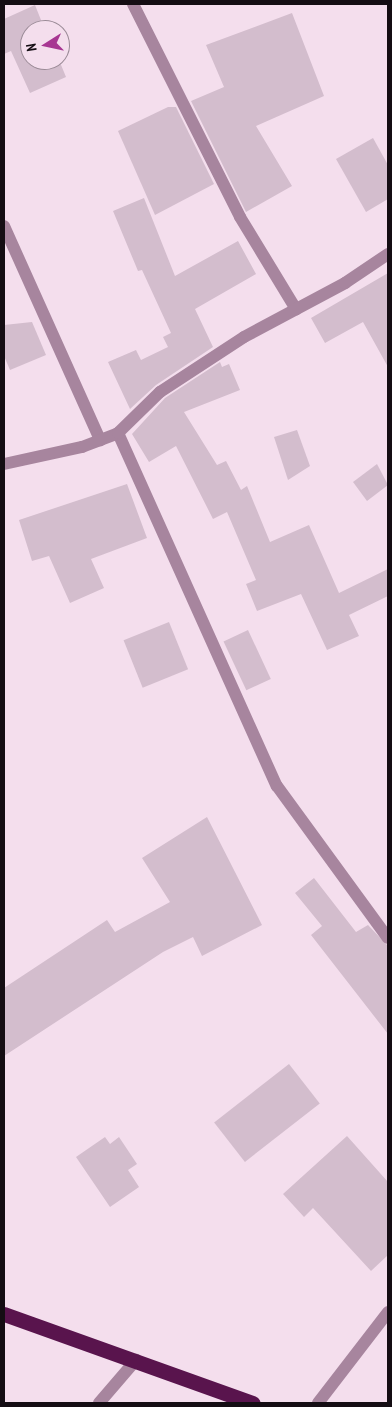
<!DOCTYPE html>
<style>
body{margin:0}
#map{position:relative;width:392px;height:1407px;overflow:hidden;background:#f4deed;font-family:"PT Sans Narrow",sans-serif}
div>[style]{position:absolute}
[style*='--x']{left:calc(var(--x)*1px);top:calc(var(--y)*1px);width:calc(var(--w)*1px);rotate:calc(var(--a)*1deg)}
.building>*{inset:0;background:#d3bdcd;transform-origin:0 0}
.street>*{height:12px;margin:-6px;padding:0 6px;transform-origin:6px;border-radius:6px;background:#a7859e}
.highway>*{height:15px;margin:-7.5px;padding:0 7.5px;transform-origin:7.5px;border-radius:7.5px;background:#59144d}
span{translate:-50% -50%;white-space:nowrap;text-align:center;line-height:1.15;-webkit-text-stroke:4px #f4deed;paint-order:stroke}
.frame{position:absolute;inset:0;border:5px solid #140d13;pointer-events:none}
.north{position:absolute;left:20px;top:20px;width:50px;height:50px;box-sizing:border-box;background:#f4deed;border:1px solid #9a8a96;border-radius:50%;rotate:260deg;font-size:14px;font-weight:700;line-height:20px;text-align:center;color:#140d13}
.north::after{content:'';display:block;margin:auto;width:18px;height:22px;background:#a73692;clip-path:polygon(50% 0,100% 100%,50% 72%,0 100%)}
</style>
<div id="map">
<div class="building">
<div style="clip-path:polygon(35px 5px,45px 30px,30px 30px,30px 60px,59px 60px,66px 77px,30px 93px,11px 51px,4px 54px,4px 19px)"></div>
<div style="clip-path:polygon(292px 13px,324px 96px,256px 126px,292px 186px,246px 212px,191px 101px,224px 87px,206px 45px)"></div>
<div style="clip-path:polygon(168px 107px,176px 107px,214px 184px,155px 215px,118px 131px)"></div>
<div style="clip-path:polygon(373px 138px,388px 165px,388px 199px,366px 212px,336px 159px)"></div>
<div style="clip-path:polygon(144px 198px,175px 276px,238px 241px,256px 274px,195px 309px,213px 347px,156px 385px,130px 409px,108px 362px,136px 350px,141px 360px,168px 347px,163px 337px,171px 333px,142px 270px,138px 271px,113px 211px)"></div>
<div style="clip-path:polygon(388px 273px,388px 367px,363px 322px,325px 343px,311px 318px)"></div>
<div style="clip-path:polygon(32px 322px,46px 355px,10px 370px,4px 356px,4px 325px)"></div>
<div style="clip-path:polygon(220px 362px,222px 367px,229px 364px,240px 390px,184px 412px,217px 465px,226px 461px,241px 490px,247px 486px,270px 542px,309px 525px,339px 593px,388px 569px,388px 596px,349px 615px,359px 636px,327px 650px,301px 594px,257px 611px,246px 584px,256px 580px,227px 512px,213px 519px,176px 446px,149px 462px,132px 434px,165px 398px)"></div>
<div style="clip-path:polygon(297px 430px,310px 466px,288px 480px,274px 437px)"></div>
<div style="clip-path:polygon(377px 464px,388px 485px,367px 501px,353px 482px)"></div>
<div style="clip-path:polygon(127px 484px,147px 538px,91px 559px,104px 588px,70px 603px,49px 556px,32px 561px,19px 520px)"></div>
<div style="left:169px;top:622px;width:51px;height:49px;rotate:68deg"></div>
<div style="left:248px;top:630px;width:54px;height:27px;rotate:65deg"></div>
<div style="clip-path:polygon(207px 817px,262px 925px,202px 956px,193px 937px,163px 952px,4px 1056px,4px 988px,107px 920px,115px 932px,170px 902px,142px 858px)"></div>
<div style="clip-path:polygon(314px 878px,356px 932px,368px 925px,388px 946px,388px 1034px,311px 935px,322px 926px,295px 893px)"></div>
<div style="left:289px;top:1064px;width:50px;height:95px;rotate:52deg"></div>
<div style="clip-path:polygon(347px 1136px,388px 1182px,388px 1255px,371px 1271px,313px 1208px,304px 1217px,283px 1194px)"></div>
<div style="clip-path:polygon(105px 1137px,110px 1144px,119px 1137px,137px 1164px,128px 1170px,139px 1187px,110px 1207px,76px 1157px)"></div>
</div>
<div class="street">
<div style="--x:133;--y:4;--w:238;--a:63.3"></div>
<div style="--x:240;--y:217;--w:108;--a:58.7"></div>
<div style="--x:4;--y:226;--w:235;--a:65.8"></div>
<div style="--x:118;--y:433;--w:387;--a:65.8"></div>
<div style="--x:277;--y:786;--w:188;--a:53.9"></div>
<div style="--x:4;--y:464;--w:80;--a:-12.3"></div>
<div style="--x:82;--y:447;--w:39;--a:-21"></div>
<div style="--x:118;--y:433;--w:59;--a:-44.3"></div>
<div style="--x:160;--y:392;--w:100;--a:-33.2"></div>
<div style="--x:244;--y:337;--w:115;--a:-28.1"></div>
<div style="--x:345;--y:283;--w:52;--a:-34"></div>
<div style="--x:99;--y:1403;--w:57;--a:-49.3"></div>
<div style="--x:318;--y:1403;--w:115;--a:-52.4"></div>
</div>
<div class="highway">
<div style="--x:4;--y:1314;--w:264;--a:19.7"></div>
</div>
<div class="frame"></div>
<div class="north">N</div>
</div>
